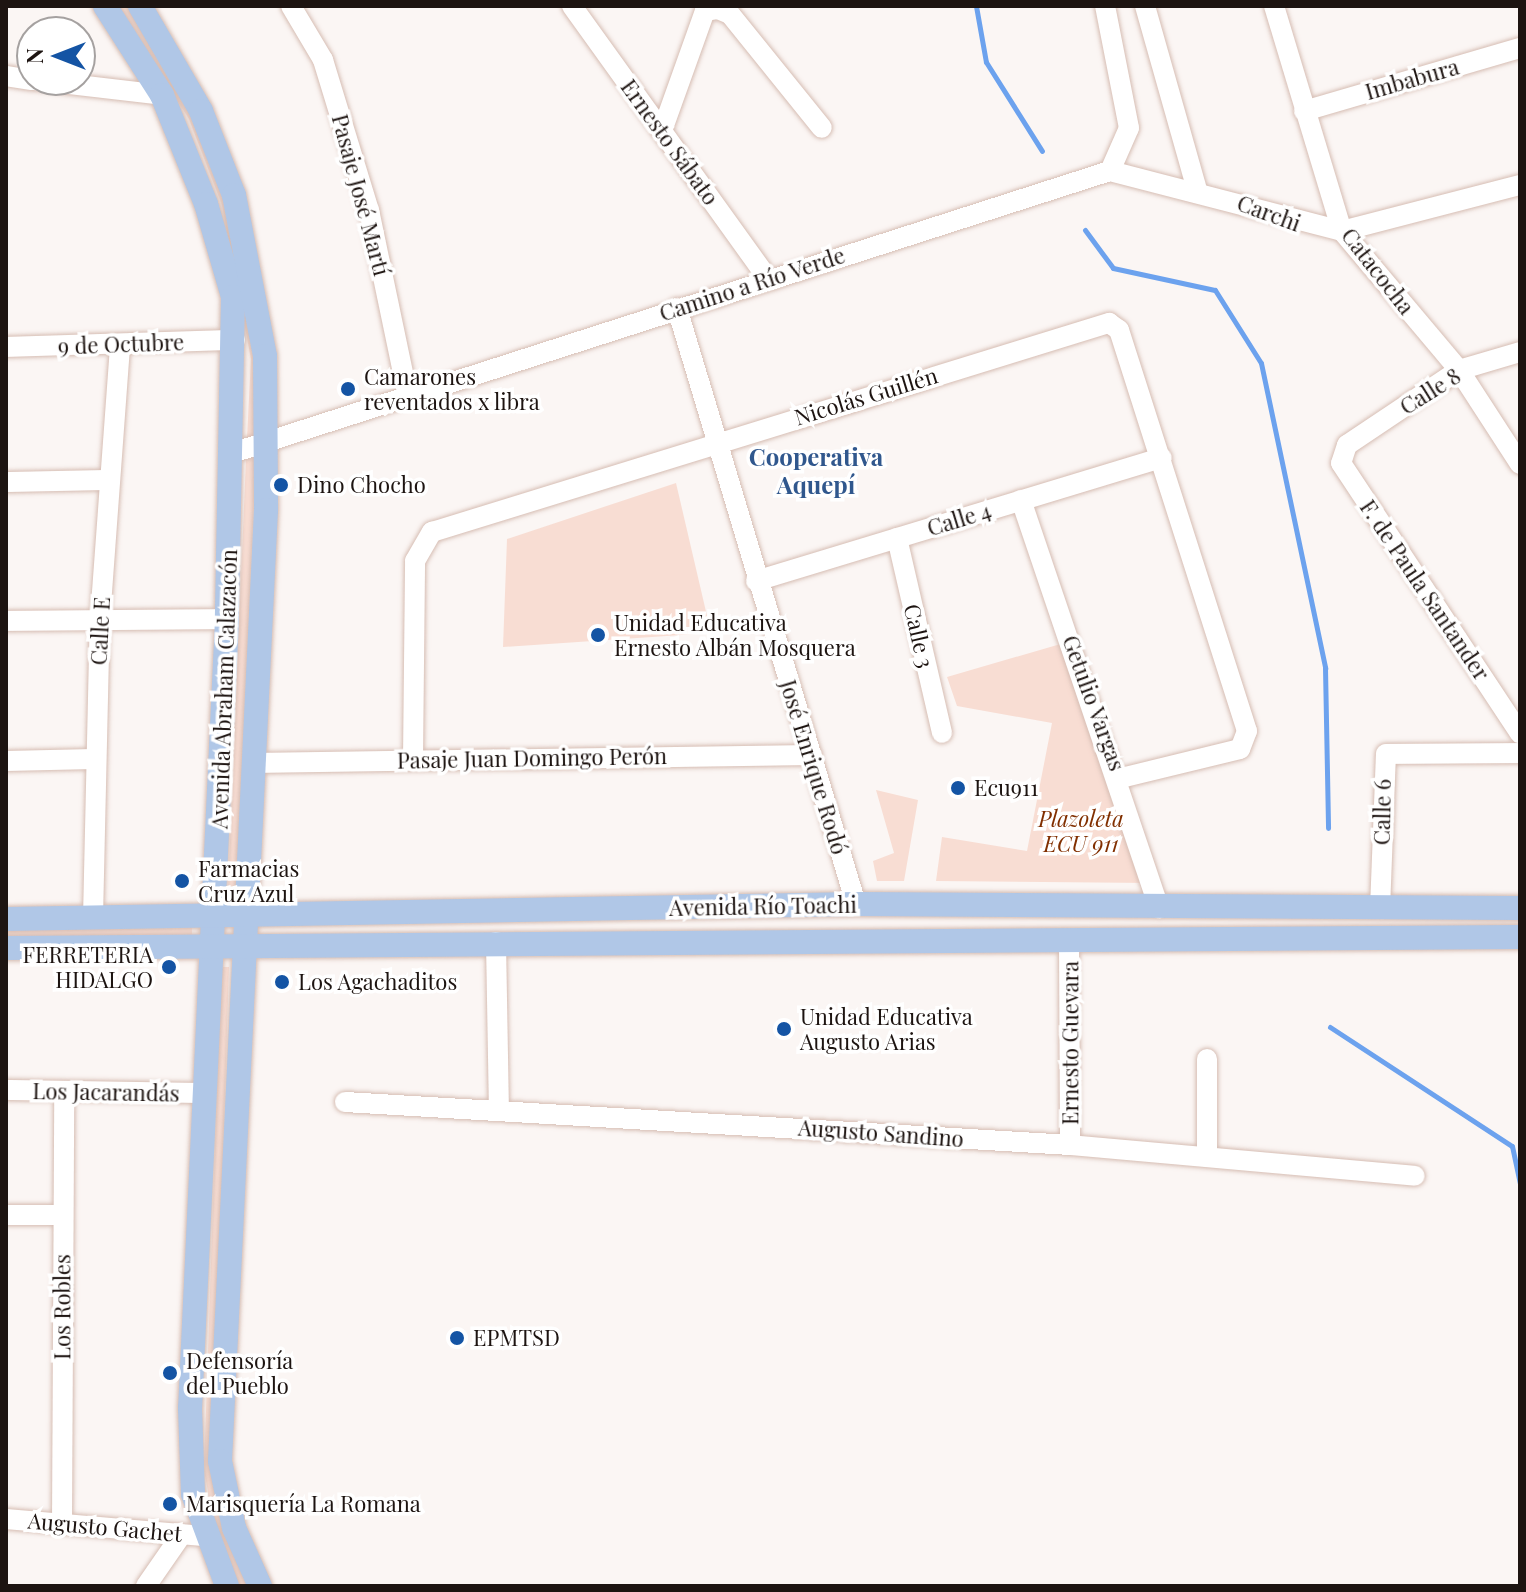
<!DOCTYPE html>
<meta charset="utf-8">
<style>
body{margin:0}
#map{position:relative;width:1526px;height:1592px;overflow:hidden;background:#fbf6f4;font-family:"Playfair Display",serif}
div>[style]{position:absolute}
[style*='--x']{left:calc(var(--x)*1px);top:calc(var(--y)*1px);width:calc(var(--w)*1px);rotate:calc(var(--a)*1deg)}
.green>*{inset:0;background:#f8ddd3}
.stream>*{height:5px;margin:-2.5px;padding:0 2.5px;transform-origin:2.5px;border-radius:2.5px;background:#6ca2ee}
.roads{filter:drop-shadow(0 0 2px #d6bdb3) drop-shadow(0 0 2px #d6bdb3)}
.minor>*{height:20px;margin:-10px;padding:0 10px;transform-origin:10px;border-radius:10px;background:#fff}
.major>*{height:24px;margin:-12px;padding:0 12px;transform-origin:12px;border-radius:12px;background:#b0c7e7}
.dots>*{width:22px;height:22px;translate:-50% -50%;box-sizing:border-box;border:4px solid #fff;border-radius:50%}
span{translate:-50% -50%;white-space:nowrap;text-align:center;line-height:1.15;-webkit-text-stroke:7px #fff;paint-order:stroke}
.street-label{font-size:22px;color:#1d1411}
.poi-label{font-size:22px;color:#1d1411}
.left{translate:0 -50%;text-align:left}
.right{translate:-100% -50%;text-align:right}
.park-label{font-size:22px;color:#812f00;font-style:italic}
.neighbourhood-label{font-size:24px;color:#30578d;font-weight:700}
.frame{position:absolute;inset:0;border:8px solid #1d1411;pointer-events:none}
.north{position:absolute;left:16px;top:16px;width:80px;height:80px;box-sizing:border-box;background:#fff;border:2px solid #a5a1a0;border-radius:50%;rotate:270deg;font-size:22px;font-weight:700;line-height:32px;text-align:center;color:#1d1411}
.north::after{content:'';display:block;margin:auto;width:28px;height:36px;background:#1454a4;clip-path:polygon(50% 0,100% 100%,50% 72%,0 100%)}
</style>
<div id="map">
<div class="green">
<div style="clip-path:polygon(117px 6px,132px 6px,199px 114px,254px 288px,259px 436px,247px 438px,251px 359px,222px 205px,189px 119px)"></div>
<div style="clip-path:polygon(256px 458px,242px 763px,236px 891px,228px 890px,246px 459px)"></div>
<div style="clip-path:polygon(676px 483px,711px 633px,503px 647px,507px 539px)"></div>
<div style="clip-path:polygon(1064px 643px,1151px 883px,936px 881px,942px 837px,1027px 851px,1052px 723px,957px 706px,947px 677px)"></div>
<div style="clip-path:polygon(876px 790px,918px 800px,904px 881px,877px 881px,873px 861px,894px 853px)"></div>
<div style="clip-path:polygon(192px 928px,192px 935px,6px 938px,6px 929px)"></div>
<div style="clip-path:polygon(221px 967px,229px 967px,213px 1470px,220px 1520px,248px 1586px,239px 1586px,214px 1524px,204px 1470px)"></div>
</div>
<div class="stream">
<div style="--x:976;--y:6;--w:57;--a:79.9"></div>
<div style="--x:986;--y:62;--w:105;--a:57.8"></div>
<div style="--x:1085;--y:230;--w:47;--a:53.6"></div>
<div style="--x:1113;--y:268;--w:104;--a:12.2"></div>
<div style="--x:1215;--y:290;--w:86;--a:57.8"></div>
<div style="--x:1261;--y:363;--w:312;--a:78.1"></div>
<div style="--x:1325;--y:668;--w:160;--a:88.9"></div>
<div style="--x:1330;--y:1027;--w:217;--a:33.2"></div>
<div style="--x:1512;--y:1146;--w:39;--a:78"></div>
</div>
<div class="roads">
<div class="minor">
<div style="--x:291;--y:6;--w:63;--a:59.3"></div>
<div style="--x:323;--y:60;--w:157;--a:73"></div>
<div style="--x:369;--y:210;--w:186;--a:78.2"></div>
<div style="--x:572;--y:6;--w:336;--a:54.3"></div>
<div style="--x:1145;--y:6;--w:191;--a:74.2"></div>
<div style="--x:1274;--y:6;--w:235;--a:73.2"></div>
<div style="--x:1342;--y:231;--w:182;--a:49.9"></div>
<div style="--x:1459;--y:370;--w:112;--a:57"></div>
<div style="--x:6;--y:76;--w:26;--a:9"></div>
<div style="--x:35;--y:80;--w:128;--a:6.7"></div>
<div style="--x:1304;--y:111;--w:225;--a:-16.3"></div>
<div style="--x:662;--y:131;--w:127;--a:-70.3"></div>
<div style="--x:705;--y:11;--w:13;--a:-9"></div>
<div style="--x:718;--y:9;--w:13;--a:23"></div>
<div style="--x:730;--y:14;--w:146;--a:51.1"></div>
<div style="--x:1110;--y:171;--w:240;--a:14.5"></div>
<div style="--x:1342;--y:231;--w:184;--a:-14.5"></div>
<div style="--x:677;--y:308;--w:622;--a:73.28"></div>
<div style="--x:6;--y:347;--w:229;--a:-1.8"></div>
<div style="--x:1520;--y:352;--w:64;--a:163.6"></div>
<div style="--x:1459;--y:370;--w:135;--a:146.2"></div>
<div style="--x:1347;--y:445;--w:19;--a:108"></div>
<div style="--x:1341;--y:463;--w:324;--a:56.5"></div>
<div style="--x:232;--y:453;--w:922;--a:-17.81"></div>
<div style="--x:1110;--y:171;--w:47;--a:-66.2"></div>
<div style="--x:1129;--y:128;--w:124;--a:-101.1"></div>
<div style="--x:6;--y:482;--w:102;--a:-1.1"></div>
<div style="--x:1021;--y:500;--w:431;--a:71.3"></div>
<div style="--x:897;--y:538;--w:200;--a:77"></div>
<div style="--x:756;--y:581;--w:424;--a:-16.9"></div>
<div style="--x:6;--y:621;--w:221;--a:-0.5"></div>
<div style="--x:413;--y:759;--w:198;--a:-89.4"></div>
<div style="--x:415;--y:561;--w:34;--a:-60"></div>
<div style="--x:432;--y:532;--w:709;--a:-17.16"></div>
<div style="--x:1109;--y:323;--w:12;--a:35"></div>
<div style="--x:1119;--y:330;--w:421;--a:72.3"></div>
<div style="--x:1247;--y:731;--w:19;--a:111"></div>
<div style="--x:1240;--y:749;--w:122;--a:166.3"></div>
<div style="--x:6;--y:761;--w:88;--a:-1.3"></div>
<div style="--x:252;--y:763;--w:560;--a:-0.82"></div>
<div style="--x:1380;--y:909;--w:155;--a:-87.8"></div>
<div style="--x:1386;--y:754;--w:134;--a:-0.4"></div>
<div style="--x:93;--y:918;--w:299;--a:-88.7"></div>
<div style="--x:100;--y:619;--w:275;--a:-85.8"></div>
<div style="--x:1069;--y:941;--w:204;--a:89.7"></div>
<div style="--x:496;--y:942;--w:167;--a:89"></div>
<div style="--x:6;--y:1090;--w:200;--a:0.9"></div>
<div style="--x:345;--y:1102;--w:726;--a:3.39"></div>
<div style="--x:1070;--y:1145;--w:346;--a:5.1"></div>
<div style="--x:1207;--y:1157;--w:98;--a:-90"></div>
<div style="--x:6;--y:1215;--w:57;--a:0"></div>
<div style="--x:6;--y:1519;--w:198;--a:4.9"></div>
<div style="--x:62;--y:1524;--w:433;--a:-89.7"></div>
<div style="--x:146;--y:1586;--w:63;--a:-55.3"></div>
</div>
<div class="major">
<div style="--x:105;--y:6;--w:106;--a:57.4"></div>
<div style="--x:162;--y:95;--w:118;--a:68"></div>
<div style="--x:206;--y:204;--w:97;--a:73.8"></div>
<div style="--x:233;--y:297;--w:322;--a:91.1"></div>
<div style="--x:227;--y:619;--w:790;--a:92.68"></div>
<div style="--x:190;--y:1408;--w:86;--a:88"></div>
<div style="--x:193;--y:1494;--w:98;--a:69.7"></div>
<div style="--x:140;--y:6;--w:121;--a:59.8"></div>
<div style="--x:201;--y:111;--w:90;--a:68.6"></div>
<div style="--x:234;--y:195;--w:164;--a:79.1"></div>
<div style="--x:265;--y:356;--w:154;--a:89.6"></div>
<div style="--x:266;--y:510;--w:952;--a:92.77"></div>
<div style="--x:220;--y:1461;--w:68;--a:78.2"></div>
<div style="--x:234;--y:1528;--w:64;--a:65.9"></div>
<div style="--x:6;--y:919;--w:850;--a:-1.01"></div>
<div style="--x:856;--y:904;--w:664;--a:0.35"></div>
<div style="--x:6;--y:948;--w:1514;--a:-0.42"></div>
</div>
</div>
<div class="dots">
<div style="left:348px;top:389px;background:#1454a4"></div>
<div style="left:281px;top:485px;background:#1454a4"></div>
<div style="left:598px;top:635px;background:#1454a4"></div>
<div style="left:958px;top:788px;background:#1454a4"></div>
<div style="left:182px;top:881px;background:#1454a4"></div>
<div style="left:169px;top:967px;background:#1454a4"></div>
<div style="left:282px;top:982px;background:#1454a4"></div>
<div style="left:784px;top:1029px;background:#1454a4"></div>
<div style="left:457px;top:1338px;background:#1454a4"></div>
<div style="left:170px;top:1373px;background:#1454a4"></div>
<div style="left:170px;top:1504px;background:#1454a4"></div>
</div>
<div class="street-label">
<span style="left:1412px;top:79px;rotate:-16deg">Imbabura</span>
<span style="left:670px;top:142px;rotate:54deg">Ernesto Sábato</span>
<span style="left:361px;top:195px;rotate:75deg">Pasaje José Martí</span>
<span style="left:1269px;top:213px;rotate:20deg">Carchi</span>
<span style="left:1378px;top:271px;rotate:52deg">Catacocha</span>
<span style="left:752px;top:284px;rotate:-18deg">Camino a Río Verde</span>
<span style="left:121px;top:344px;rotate:-2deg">9 de Octubre</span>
<span style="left:1430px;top:391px;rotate:-32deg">Calle 8</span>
<span style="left:866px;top:396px;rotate:-17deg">Nicolás Guillén</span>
<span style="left:959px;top:519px;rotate:-17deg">Calle 4</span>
<span style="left:1425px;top:590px;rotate:56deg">F. de Paula Santander</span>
<span style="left:100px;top:631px;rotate:-87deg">Calle E</span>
<span style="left:919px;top:636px;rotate:77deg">Calle 3</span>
<span style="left:224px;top:689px;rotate:-88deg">Avenida Abraham Calazacón</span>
<span style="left:1094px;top:703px;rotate:70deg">Getulio Vargas</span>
<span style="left:532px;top:758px;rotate:-1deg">Pasaje Juan Domingo Perón</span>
<span style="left:814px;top:767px;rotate:73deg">José Enrique Rodó</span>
<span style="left:1382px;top:812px;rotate:-89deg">Calle 6</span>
<span style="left:763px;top:906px;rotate:-1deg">Avenida Río Toachi</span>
<span style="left:1070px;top:1043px;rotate:-90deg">Ernesto Guevara</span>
<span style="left:106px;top:1092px;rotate:1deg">Los Jacarandás</span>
<span style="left:881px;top:1133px;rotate:4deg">Augusto Sandino</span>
<span style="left:62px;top:1307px;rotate:-90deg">Los Robles</span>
<span style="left:105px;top:1527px;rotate:5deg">Augusto Gachet</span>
</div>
<div class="poi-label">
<span class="left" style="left:364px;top:389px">Camarones<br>reventados x libra</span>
<span class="left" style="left:297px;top:485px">Dino Chocho</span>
<span class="left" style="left:614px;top:635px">Unidad Educativa<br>Ernesto Albán Mosquera</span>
<span class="left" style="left:974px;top:788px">Ecu911</span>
<span class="left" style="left:198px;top:881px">Farmacias<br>Cruz Azul</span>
<span class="right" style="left:153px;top:967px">FERRETERIA<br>HIDALGO</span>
<span class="left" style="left:298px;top:982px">Los Agachaditos</span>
<span class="left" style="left:800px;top:1029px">Unidad Educativa<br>Augusto Arias</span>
<span class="left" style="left:473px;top:1338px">EPMTSD</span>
<span class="left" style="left:186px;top:1373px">Defensoría<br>del Pueblo</span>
<span class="left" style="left:186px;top:1504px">Marisquería La Romana</span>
</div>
<div class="park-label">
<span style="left:1081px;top:831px">Plazoleta<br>ECU 911</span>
</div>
<div class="neighbourhood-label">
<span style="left:816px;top:471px">Cooperativa<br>Aquepí</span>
</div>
<div class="frame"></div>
<div class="north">N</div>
</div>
